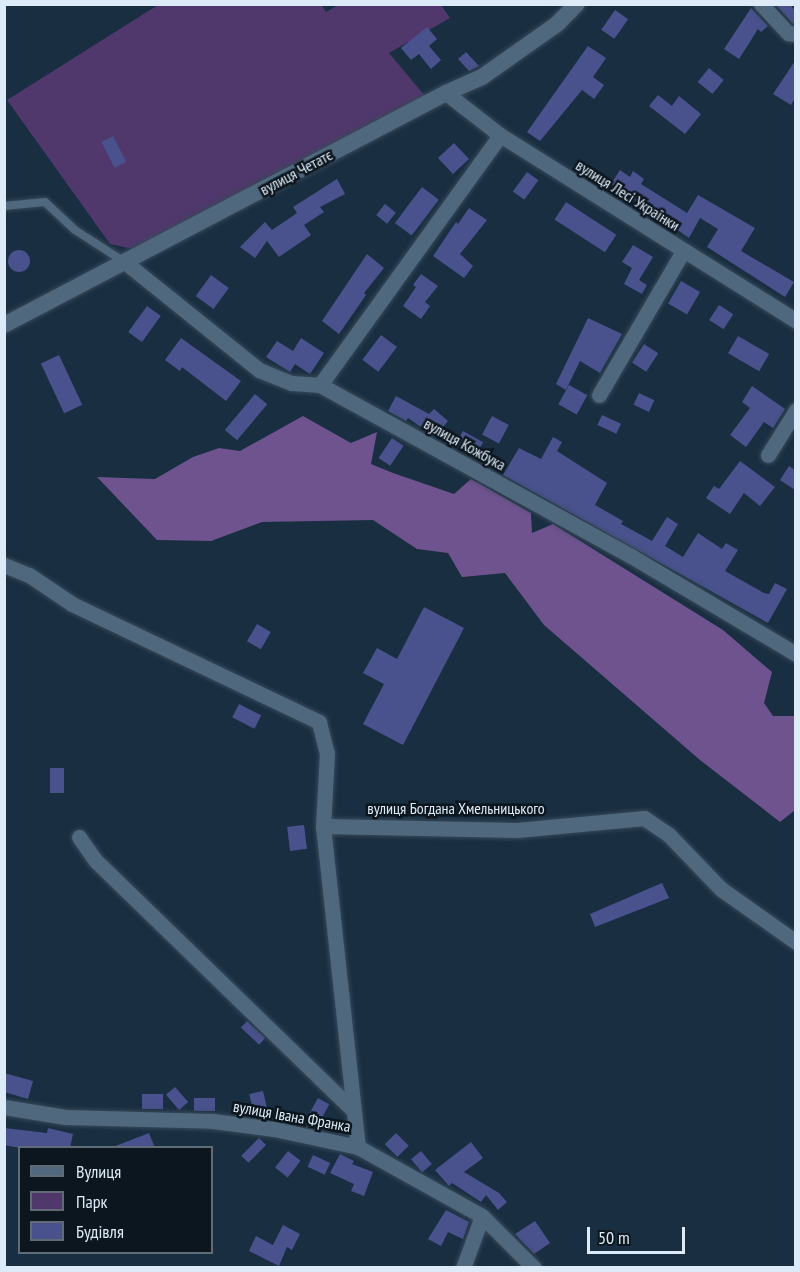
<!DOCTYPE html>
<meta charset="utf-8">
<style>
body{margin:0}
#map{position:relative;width:800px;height:1272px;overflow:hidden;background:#192e41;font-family:"PT Sans Narrow",sans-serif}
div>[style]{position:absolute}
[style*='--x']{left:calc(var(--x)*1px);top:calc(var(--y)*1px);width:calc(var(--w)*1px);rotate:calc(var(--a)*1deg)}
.green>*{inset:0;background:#50386c}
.forest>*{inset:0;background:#6e538e}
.building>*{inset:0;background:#49528d;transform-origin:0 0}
.round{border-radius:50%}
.roads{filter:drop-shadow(0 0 2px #374959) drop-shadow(0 0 2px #374959)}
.service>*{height:8px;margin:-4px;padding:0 4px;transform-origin:4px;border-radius:4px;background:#50687d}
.minor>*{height:15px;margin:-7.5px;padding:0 7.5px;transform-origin:7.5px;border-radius:7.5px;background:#50687d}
.tertiary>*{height:16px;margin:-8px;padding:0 8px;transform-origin:8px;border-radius:8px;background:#50687d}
span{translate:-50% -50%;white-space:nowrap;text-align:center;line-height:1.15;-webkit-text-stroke:5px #0c161e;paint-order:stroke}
.street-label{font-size:16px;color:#ddeaf7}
.frame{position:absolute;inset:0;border:6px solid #ddeaf7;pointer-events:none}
.legend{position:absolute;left:18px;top:1146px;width:195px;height:108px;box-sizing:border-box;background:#0c161e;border:2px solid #606b75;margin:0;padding:8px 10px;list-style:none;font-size:18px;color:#ddeaf7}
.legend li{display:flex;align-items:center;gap:12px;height:30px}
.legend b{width:30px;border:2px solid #606b75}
.scale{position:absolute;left:587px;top:1227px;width:98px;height:27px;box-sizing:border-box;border:3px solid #ddeaf7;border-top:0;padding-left:8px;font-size:18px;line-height:21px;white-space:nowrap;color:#ddeaf7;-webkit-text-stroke:4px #0c161e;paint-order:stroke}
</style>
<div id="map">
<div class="green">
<div style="clip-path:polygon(321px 4px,326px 12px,338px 5px,441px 5px,450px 18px,389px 53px,430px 102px,142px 251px,110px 244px,7px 100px,158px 5px)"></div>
</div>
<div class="forest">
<div style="clip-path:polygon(303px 416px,351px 443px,377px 432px,371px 464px,393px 473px,454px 494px,471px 479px,531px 513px,532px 533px,553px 524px,723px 630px,772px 672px,764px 703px,773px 716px,795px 716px,795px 810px,780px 822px,700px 760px,544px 625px,505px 573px,462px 577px,448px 553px,417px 549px,373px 520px,262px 522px,211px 541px,157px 540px,97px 477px,155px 479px,193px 457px,219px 448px,240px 451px)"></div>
</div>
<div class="building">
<div style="clip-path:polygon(775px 4px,790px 4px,795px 11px,795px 21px,793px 24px)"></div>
<div style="clip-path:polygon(751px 8px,768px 26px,761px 32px,758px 29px,739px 59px,724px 49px)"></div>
<div style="left:615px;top:10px;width:16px;height:24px;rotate:35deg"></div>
<div style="clip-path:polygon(427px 27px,437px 39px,429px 46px,441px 60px,431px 69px,419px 54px,411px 60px,401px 48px)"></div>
<div style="clip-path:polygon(588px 46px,606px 58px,593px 77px,604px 85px,594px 99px,582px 90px,540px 141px,527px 132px)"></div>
<div style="clip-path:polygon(466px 52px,479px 66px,469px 71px,458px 59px)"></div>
<div style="clip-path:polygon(795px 61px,795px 98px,791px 105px,773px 94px)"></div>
<div style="left:709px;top:68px;width:19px;height:18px;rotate:39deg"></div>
<div style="clip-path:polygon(658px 95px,672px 106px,679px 96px,701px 114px,685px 134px,649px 106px)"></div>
<div style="left:113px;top:136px;width:29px;height:13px;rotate:63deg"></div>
<div style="left:454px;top:143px;width:22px;height:22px;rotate:47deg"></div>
<div style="clip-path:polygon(620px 170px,630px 177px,633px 171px,644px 179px,641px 184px,687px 213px,698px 195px,755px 228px,741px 251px,794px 282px,785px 297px,707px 247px,718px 229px,700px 218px,689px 238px,611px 184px)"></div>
<div style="left:527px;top:172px;width:14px;height:24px;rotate:36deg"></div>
<div style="clip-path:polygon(337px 179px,345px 194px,320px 207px,324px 212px,304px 225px,311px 235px,279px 257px,267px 241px,255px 258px,240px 247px,265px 222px,272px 230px,297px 213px,293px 207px)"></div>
<div style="left:422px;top:187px;width:21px;height:45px;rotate:37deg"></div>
<div style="left:566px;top:202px;width:60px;height:21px;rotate:33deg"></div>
<div style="left:385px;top:204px;width:14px;height:14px;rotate:39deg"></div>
<div style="clip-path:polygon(469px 208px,487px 220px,460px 254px,473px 266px,464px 278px,433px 256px,456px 222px,458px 224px)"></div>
<div style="clip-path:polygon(633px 245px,653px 257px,639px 280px,647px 285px,642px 294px,624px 284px,632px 268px,622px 262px)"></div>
<div class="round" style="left:8px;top:250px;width:22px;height:22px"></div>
<div style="clip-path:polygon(367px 254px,384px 268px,364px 293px,366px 295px,339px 334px,322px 321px)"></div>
<div style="clip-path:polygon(421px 274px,438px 286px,425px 302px,430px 306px,421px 319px,403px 306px,416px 287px,413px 285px)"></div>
<div style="left:211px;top:275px;width:22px;height:26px;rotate:36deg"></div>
<div style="left:681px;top:281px;width:22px;height:26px;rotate:30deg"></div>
<div style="left:719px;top:305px;width:17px;height:18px;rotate:33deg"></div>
<div style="left:147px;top:306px;width:17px;height:32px;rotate:36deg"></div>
<div style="clip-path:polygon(588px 318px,622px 334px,600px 373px,580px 361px,566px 390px,556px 384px)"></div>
<div style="left:381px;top:335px;width:20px;height:31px;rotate:37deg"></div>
<div style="left:738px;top:336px;width:36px;height:20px;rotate:30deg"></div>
<div style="clip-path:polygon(181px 338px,241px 381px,226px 401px,182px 367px,180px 371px,165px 360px)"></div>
<div style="clip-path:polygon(301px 338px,324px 353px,310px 374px,295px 364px,290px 372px,266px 357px,277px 341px,293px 351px)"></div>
<div style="left:644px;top:344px;width:17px;height:22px;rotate:33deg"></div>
<div style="left:59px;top:355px;width:55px;height:20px;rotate:65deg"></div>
<div style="left:569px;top:385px;width:21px;height:22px;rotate:29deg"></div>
<div style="clip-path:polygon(752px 386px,785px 409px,773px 428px,764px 422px,746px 447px,730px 435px,750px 408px,742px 402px)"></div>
<div style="left:639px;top:393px;width:17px;height:13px;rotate:25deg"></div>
<div style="left:255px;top:394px;width:16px;height:47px;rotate:40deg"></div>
<div style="clip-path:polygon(396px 396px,429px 414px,434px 409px,448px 421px,435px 437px,408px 418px,406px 421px,388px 411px)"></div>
<div style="left:602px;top:415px;width:21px;height:11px;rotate:25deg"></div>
<div style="left:492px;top:416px;width:19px;height:21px;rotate:28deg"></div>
<div style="left:463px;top:431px;width:23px;height:18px;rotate:29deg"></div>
<div style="clip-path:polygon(553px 437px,562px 442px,557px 451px,607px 483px,595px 505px,623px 521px,621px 524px,652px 541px,667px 517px,678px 524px,665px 546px,683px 557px,698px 533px,722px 549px,726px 543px,738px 550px,725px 571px,764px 593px,769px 594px,775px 583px,787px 589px,768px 623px,503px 475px,519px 448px,541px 459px)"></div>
<div style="left:392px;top:438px;width:14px;height:24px;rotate:34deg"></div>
<div style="clip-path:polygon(740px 461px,775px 487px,760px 506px,744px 493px,730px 514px,706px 498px,714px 486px,719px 489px)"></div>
<div style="clip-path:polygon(789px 466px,795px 470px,795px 490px,780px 480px)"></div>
<div style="clip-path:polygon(424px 607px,464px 628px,403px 745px,363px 724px,384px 684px,363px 673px,377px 648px,397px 659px)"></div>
<div style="left:257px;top:624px;width:16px;height:20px;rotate:30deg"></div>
<div style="left:239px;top:704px;width:25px;height:15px;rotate:27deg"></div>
<div style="left:50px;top:768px;width:14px;height:25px"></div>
<div style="left:304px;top:825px;width:24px;height:17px;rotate:83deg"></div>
<div style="clip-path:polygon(662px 883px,669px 898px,595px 927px,590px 914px)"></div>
<div style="left:247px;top:1021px;width:25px;height:9px;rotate:43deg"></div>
<div style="clip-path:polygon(4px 1073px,33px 1081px,28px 1099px,4px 1092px)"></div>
<div style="left:175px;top:1087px;width:20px;height:12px;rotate:49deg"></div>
<div style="left:263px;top:1091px;width:26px;height:14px;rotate:77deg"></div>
<div style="left:142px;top:1094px;width:21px;height:15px"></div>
<div style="left:194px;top:1098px;width:21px;height:13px"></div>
<div style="left:318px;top:1098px;width:13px;height:27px;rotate:29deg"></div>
<div style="clip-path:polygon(4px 1128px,47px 1133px,48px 1128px,73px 1134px,70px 1148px,20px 1148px,4px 1145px)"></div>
<div style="clip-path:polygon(149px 1133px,155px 1148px,113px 1148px,113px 1147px)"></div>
<div style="left:396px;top:1133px;width:18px;height:16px;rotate:45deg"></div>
<div style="left:259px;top:1138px;width:10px;height:25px;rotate:45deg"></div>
<div style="clip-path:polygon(471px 1142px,483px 1158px,464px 1172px,499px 1193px,507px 1202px,498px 1210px,486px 1195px,481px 1202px,452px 1183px,449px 1186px,435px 1170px)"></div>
<div style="left:288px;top:1151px;width:16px;height:21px;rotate:38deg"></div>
<div style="left:421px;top:1151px;width:17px;height:13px;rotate:50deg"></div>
<div style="clip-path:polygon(340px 1154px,354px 1161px,352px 1164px,373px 1172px,364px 1196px,351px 1191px,354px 1184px,330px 1173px)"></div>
<div style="left:313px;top:1155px;width:19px;height:13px;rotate:25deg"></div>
<div style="clip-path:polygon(446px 1210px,469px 1222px,463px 1239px,448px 1232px,441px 1246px,428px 1239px)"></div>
<div style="clip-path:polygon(535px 1221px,550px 1243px,534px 1254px,515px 1234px)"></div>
<div style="clip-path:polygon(283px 1225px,300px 1234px,292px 1250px,287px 1247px,279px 1266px,249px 1251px,256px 1236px,273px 1245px)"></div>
</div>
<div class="roads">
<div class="service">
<div style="--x:4;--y:206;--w:41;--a:-5.6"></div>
<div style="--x:45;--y:202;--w:41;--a:43"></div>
<div style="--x:75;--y:230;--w:57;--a:32.9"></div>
</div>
<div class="minor">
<div style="--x:761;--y:4;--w:40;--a:47"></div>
<div style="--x:788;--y:33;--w:8;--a:7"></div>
<div style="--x:446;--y:93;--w:68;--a:37.9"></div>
<div style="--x:500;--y:135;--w:350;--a:32.1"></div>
<div style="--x:126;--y:263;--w:171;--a:38.8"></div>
<div style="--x:259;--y:370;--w:35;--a:22"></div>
<div style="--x:292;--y:383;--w:28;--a:4"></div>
<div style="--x:320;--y:385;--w:355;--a:28.8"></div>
<div style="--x:631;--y:556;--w:192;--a:30.7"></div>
<div style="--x:320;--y:385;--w:308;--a:-54.2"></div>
<div style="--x:599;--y:395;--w:167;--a:-59.7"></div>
<div style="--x:768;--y:455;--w:53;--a:-58.1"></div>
<div style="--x:4;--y:565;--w:27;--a:22"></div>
<div style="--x:29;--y:575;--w:52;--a:34"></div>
<div style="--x:72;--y:604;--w:274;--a:25.5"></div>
<div style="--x:319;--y:722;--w:32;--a:76"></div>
<div style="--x:327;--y:753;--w:73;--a:93.1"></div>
<div style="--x:323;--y:826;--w:323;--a:83.8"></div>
<div style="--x:323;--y:826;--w:194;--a:1.2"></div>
<div style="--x:517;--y:830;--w:128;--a:-5.4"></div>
<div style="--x:644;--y:818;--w:29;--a:34"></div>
<div style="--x:668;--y:834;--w:76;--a:46.1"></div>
<div style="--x:721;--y:889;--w:92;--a:35.2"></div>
<div style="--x:79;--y:837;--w:29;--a:55"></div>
<div style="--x:96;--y:861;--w:359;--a:44.1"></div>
<div style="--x:4;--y:1107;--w:62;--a:9.3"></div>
<div style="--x:65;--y:1117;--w:148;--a:1.5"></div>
<div style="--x:213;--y:1121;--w:62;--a:7.5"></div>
<div style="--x:274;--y:1129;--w:86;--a:12.1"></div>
<div style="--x:358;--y:1147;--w:142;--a:29.1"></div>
<div style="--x:482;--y:1216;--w:74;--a:45"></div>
<div style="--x:463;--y:1268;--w:55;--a:-69.9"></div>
</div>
<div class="tertiary">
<div style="--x:4;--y:325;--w:499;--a:-27.7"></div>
<div style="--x:446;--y:93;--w:39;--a:-24"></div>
<div style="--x:482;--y:77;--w:92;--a:-35.2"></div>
<div style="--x:557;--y:24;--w:28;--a:-45"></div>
</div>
</div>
<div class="street-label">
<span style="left:296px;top:172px;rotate:-28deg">вулиця Четатє</span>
<span style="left:628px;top:195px;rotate:32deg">вулиця Лесі Українки</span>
<span style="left:465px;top:444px;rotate:29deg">вулиця Кожбука</span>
<span style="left:456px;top:808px">вулиця Богдана Хмельницького</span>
<span style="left:292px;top:1116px;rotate:10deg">вулиця Івана Франка</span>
</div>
<div class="frame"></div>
<ul class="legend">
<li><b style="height:8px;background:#50687d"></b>Вулиця</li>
<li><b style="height:16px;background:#50386c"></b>Парк</li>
<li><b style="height:16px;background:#49528d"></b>Будівля</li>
</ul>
<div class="scale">50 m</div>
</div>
